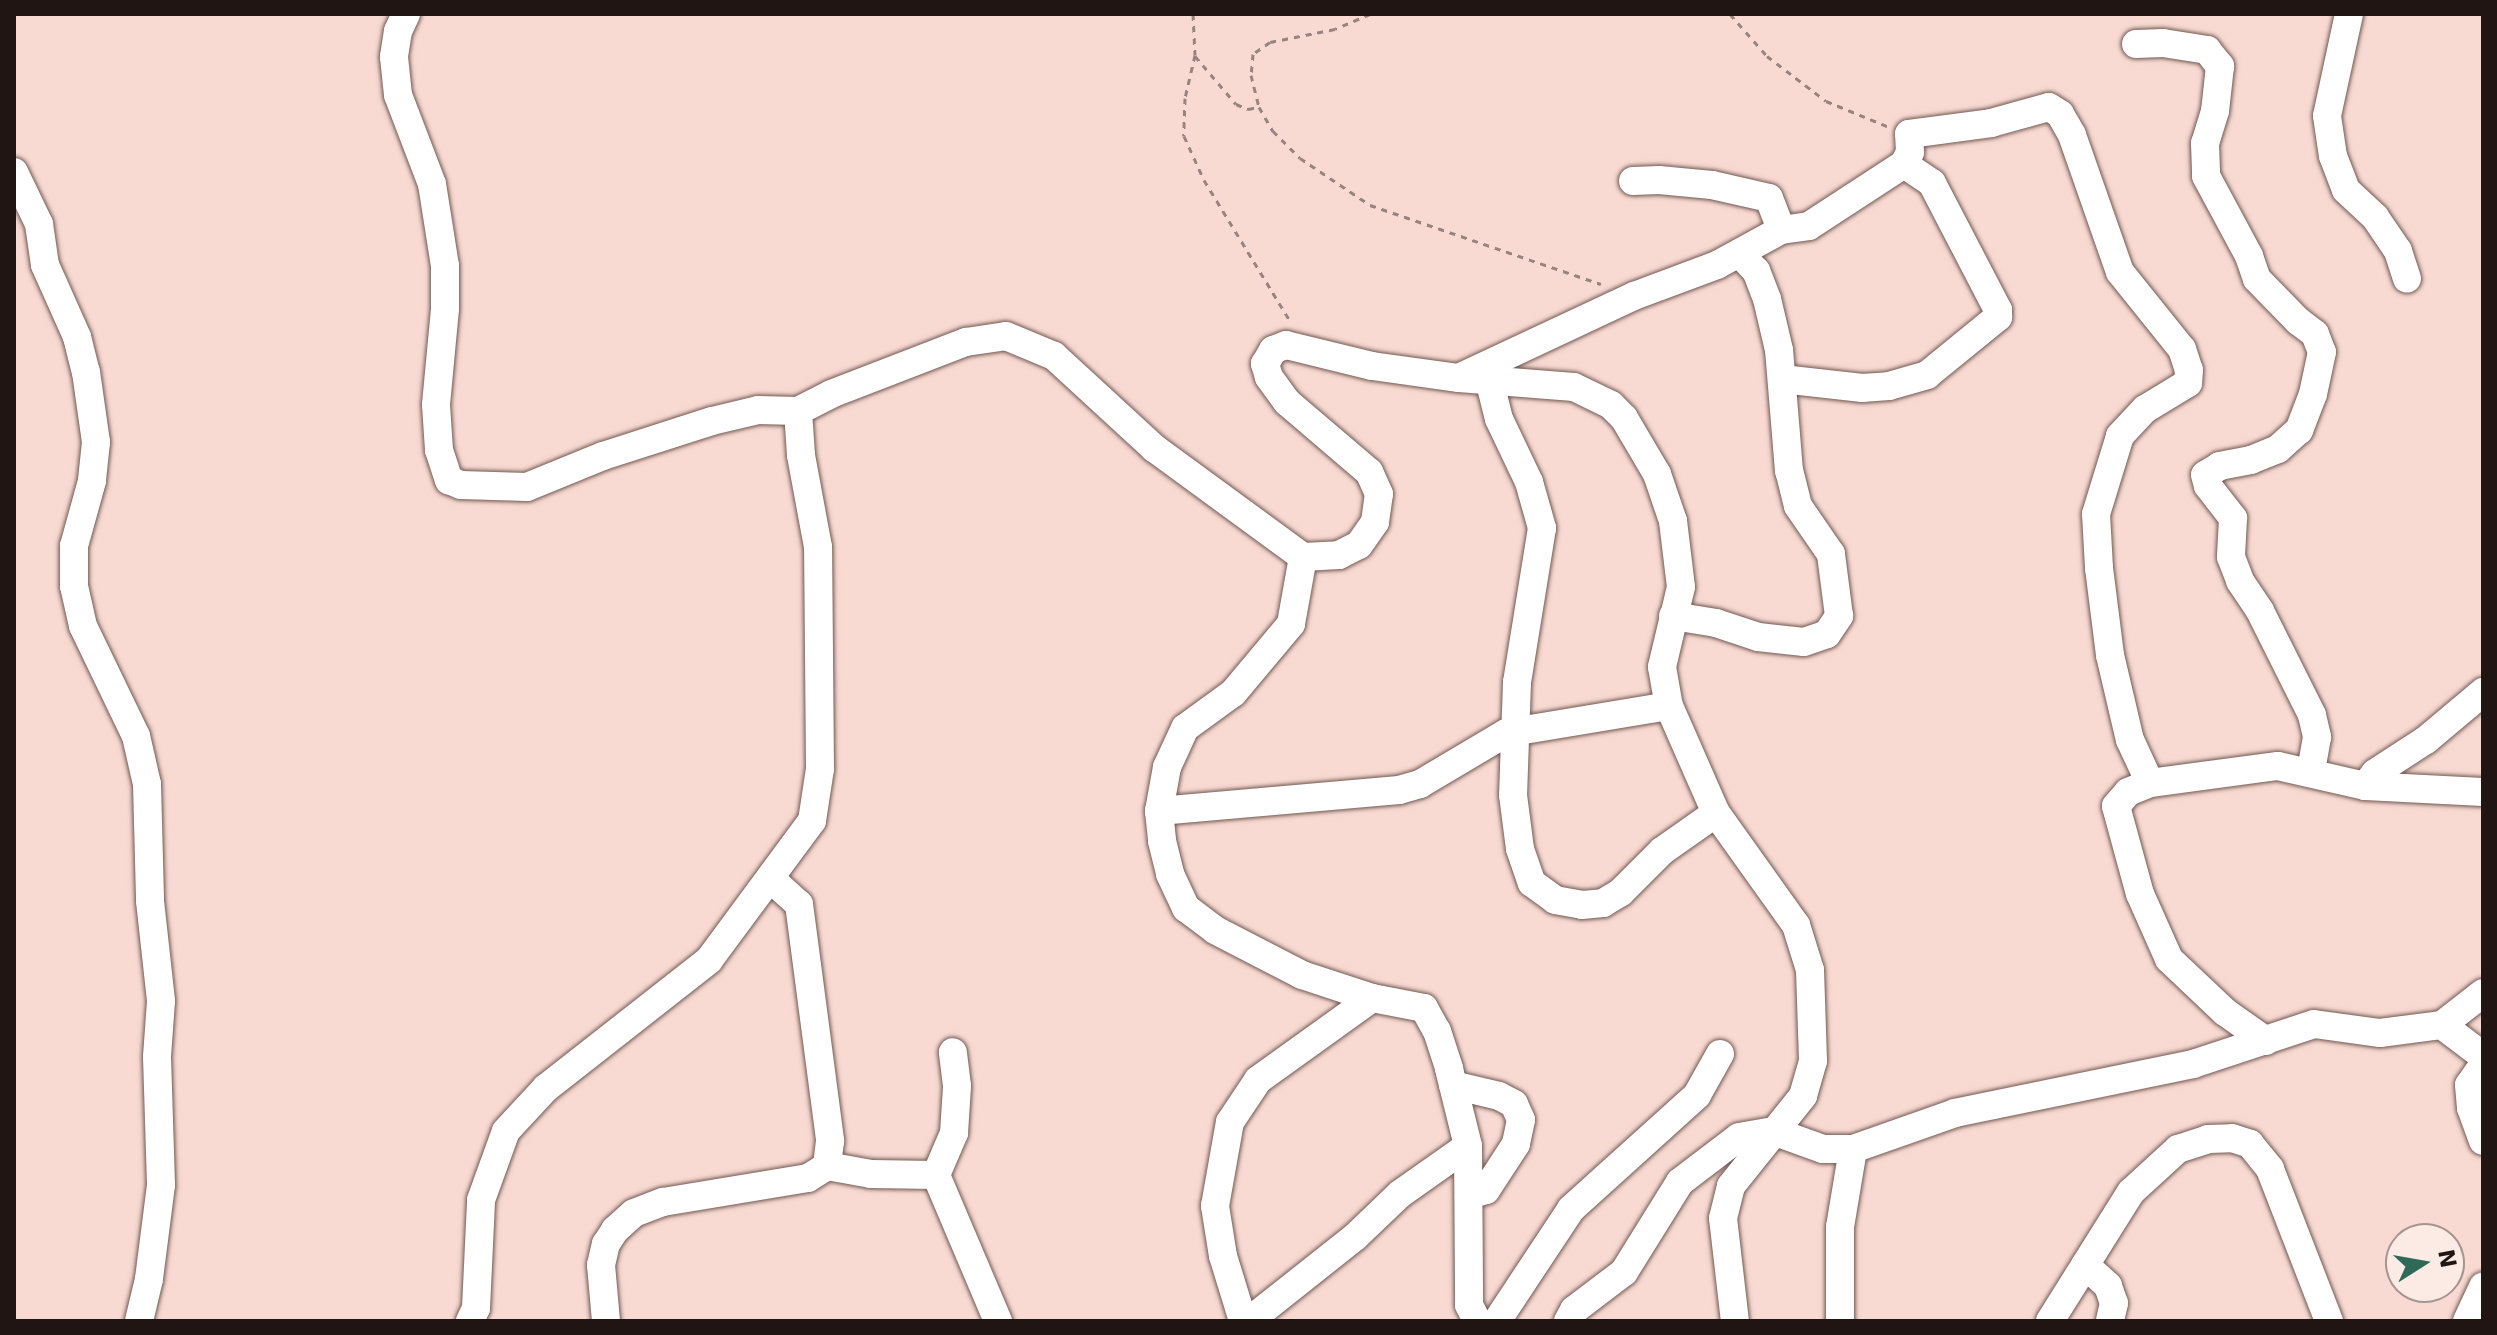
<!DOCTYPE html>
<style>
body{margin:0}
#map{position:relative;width:2497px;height:1335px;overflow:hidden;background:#f8dad2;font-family:"DejaVu Sans",sans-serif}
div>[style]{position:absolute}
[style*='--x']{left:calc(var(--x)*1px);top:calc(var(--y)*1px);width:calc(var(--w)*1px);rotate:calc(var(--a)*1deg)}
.path>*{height:3px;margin-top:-1.5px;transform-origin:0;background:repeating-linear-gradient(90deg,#99837e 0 6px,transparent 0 12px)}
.roads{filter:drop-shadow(0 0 2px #715851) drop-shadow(0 0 2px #715851)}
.minor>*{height:28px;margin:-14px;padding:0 14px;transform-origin:14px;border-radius:14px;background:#fff}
span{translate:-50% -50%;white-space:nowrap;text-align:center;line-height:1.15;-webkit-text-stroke:8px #fceae5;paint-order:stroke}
.frame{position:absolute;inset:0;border:16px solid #201513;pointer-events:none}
.north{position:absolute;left:2385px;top:1223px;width:80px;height:80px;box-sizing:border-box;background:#fceae5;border:2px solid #a49591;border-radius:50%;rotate:79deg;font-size:22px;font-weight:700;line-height:32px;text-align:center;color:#201513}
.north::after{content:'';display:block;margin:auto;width:28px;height:36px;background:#2e6b57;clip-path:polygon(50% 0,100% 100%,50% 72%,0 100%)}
</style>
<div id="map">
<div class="path">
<div style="--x:1193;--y:14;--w:41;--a:87.2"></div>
<div style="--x:1195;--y:55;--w:44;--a:103.1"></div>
<div style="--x:1185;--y:98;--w:38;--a:92"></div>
<div style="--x:1184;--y:136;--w:48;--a:65.6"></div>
<div style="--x:1204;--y:180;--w:165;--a:58.6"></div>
<div style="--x:1370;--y:14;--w:38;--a:157"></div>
<div style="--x:1335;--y:29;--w:66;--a:168.7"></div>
<div style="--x:1270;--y:42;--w:21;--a:145"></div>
<div style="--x:1253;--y:54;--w:21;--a:95"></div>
<div style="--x:1251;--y:75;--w:33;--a:76"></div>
<div style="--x:1259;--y:107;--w:28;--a:60"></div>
<div style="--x:1273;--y:131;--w:38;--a:45"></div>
<div style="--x:1300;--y:158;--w:84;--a:33.9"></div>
<div style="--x:1370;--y:205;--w:244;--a:18.9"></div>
<div style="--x:1730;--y:14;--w:56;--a:48.6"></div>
<div style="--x:1767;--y:56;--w:74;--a:37.3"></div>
<div style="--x:1826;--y:101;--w:66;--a:22.3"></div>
<div style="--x:1195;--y:56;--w:63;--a:49.5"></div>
<div style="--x:1236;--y:104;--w:13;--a:23"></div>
<div style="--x:1248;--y:109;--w:11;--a:-10"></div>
</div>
<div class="roads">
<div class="minor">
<div style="--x:406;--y:14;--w:19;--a:115"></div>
<div style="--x:398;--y:31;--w:26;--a:99"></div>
<div style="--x:394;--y:57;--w:38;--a:84"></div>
<div style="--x:398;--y:95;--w:95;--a:69.1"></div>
<div style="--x:432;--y:184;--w:83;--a:81"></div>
<div style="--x:445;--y:266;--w:43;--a:90"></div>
<div style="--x:445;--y:309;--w:96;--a:95.4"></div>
<div style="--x:436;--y:405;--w:45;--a:86.2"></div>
<div style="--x:439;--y:450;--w:32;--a:72"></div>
<div style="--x:449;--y:480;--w:13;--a:23"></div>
<div style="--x:461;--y:485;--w:66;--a:1.7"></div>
<div style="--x:527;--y:487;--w:82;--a:-22.2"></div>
<div style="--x:603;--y:456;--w:114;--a:-17.8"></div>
<div style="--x:712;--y:421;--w:47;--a:-13.4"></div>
<div style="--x:758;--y:410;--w:40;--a:1.4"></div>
<div style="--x:798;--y:411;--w:37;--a:-27"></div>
<div style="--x:831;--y:394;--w:145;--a:-21.1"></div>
<div style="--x:966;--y:342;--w:40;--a:-8.5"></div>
<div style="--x:1006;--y:336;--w:52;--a:22.6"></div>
<div style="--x:1054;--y:356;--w:136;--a:42.6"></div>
<div style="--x:1154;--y:448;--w:185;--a:36.2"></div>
<div style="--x:1303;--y:557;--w:36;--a:-3"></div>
<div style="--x:1339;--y:555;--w:22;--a:-27"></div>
<div style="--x:1359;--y:545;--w:28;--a:-55"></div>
<div style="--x:1375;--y:522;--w:28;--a:-82"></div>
<div style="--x:1379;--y:494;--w:24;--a:-114"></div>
<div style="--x:1369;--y:472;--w:108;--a:-139.5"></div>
<div style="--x:1287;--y:402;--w:31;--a:-126"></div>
<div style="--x:1269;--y:377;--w:14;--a:-107"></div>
<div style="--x:1265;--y:364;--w:16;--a:-60"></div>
<div style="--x:1273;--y:350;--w:14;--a:-21"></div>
<div style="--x:1286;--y:345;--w:89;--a:13.7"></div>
<div style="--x:1372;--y:366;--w:88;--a:7.9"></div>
<div style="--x:1459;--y:378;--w:115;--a:4.5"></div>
<div style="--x:1574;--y:387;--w:41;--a:25.9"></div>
<div style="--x:1611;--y:405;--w:18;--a:45"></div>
<div style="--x:1624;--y:418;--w:65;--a:59.5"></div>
<div style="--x:1657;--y:474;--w:50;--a:71.2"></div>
<div style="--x:1673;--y:521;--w:66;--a:83.1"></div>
<div style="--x:1681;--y:587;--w:82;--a:103.4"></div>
<div style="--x:1662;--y:667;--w:40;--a:80"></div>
<div style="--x:1669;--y:706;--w:117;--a:66.3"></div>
<div style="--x:1716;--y:813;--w:138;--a:54.5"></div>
<div style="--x:1796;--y:925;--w:47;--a:72.7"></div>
<div style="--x:1810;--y:970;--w:91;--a:88.1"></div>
<div style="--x:1813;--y:1061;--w:36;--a:106"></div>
<div style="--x:1803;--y:1096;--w:115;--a:128.7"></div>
<div style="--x:1731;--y:1186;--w:33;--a:104"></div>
<div style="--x:1723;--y:1218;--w:104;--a:83.4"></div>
<div style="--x:2349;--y:14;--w:104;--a:102.2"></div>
<div style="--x:2327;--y:116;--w:40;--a:81.5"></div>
<div style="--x:2333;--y:156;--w:36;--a:69"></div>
<div style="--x:2346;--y:190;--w:40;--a:43"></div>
<div style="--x:2375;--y:217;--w:41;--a:55.9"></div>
<div style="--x:2398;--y:251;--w:29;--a:72"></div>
<div style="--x:2136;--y:44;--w:27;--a:-2"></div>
<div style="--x:2163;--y:43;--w:45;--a:9"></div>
<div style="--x:2207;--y:50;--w:21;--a:51"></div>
<div style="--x:2220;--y:66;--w:45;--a:96.3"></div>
<div style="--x:2215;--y:111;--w:34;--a:107"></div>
<div style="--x:2205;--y:143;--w:33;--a:88"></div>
<div style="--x:2206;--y:176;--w:91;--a:61.7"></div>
<div style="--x:2249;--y:256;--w:24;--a:71"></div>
<div style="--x:2257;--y:279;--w:59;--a:45.7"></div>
<div style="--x:2298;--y:321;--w:21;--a:37"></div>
<div style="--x:2315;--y:334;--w:19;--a:69"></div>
<div style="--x:2322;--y:352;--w:43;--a:102.1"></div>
<div style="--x:2313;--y:394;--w:39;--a:111"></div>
<div style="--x:2299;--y:430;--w:28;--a:138"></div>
<div style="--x:2278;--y:449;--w:29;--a:158"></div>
<div style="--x:2251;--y:460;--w:32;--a:169"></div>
<div style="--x:2220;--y:466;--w:17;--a:149"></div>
<div style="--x:2205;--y:475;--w:11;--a:75"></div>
<div style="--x:2208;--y:486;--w:41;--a:52"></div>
<div style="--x:2233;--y:518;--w:39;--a:93"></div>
<div style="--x:2231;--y:557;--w:26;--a:69"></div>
<div style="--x:2240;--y:581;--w:36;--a:56"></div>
<div style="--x:2260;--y:611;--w:116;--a:63.4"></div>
<div style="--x:2312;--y:715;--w:23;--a:77"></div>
<div style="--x:2317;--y:737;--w:36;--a:100"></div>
<div style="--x:14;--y:172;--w:58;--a:64.3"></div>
<div style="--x:39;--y:224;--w:41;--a:81.7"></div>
<div style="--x:45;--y:265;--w:79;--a:66"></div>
<div style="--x:77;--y:337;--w:36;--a:76"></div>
<div style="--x:86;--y:372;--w:71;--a:81.9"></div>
<div style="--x:96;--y:442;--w:39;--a:96"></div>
<div style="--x:92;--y:481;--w:67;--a:105.5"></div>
<div style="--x:74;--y:546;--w:40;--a:90"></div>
<div style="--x:74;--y:586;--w:41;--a:77.3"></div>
<div style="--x:83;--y:626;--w:122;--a:64.3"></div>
<div style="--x:136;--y:736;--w:49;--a:77.1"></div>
<div style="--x:147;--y:784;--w:117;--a:88.5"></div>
<div style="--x:150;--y:901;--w:101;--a:83.7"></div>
<div style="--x:161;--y:1001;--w:56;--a:94.1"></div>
<div style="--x:157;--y:1057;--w:128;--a:88.2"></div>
<div style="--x:161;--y:1185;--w:95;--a:97.3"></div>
<div style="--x:149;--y:1279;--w:43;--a:103.4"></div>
<div style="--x:1633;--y:181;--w:26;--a:-2"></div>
<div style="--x:1659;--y:180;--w:53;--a:5.4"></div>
<div style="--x:1712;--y:185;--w:58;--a:12.8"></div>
<div style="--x:1769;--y:198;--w:34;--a:69"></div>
<div style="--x:1463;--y:376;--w:189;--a:-25.1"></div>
<div style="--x:1634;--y:296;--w:89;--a:-20.5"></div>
<div style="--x:1717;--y:265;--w:73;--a:-28.7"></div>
<div style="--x:1781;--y:230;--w:28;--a:-8"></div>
<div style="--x:1809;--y:226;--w:113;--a:-33.1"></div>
<div style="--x:1904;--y:164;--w:13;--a:-63"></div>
<div style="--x:1910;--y:152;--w:18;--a:-93"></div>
<div style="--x:1909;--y:134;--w:83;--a:-7.6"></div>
<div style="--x:1991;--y:123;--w:60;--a:-15.4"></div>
<div style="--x:2049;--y:107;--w:13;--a:32"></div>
<div style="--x:2060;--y:114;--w:24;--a:60"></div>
<div style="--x:2072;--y:135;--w:145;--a:70.7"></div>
<div style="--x:2120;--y:272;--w:99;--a:51.2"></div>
<div style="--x:2182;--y:349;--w:22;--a:72"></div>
<div style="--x:2189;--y:370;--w:13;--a:94"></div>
<div style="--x:2188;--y:383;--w:50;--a:148.8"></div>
<div style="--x:2145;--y:409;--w:37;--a:133"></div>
<div style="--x:2120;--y:436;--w:82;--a:107.1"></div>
<div style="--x:2096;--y:514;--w:54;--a:86.8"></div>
<div style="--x:2099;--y:568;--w:88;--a:82.8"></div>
<div style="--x:2110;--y:655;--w:87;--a:76.8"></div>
<div style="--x:2130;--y:740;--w:47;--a:65.1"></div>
<div style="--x:1489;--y:379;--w:41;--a:76"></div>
<div style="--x:1499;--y:419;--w:70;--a:64.5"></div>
<div style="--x:1529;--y:482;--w:48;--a:74.2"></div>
<div style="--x:1542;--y:528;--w:156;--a:99.2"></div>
<div style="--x:1517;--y:682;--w:113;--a:92"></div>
<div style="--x:1513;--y:795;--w:54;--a:82.6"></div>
<div style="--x:1520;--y:849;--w:36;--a:71"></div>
<div style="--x:1532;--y:883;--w:29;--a:36"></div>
<div style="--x:1555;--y:900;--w:27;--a:10"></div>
<div style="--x:1582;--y:905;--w:21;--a:-5"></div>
<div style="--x:1603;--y:903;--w:21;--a:-31"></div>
<div style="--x:1621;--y:892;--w:58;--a:-45"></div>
<div style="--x:1662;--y:851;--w:66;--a:-35.1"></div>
<div style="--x:1782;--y:379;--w:81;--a:6.4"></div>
<div style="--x:1862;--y:388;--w:27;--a:-4"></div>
<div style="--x:1889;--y:386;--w:40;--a:-16"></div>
<div style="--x:1927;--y:375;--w:92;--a:-39.2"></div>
<div style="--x:1998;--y:317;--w:7;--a:-90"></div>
<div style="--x:1998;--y:310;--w:143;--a:-117.5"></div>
<div style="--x:1932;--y:183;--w:34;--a:-146"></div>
<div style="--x:1303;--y:557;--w:68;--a:100.2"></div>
<div style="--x:1291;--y:624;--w:90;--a:130"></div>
<div style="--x:1233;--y:693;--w:59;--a:143.9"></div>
<div style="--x:1185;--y:728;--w:43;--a:114.8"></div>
<div style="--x:1167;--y:767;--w:45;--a:100.3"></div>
<div style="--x:1159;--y:811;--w:30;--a:84"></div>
<div style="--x:1162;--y:841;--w:34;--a:76"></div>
<div style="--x:1170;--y:874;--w:38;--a:65"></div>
<div style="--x:1186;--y:908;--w:36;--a:37"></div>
<div style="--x:1215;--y:930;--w:98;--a:27.3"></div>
<div style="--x:1302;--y:975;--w:74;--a:18.2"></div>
<div style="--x:1372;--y:998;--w:53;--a:10.9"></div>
<div style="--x:1424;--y:1008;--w:26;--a:61"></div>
<div style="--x:1437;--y:1031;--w:40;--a:72"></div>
<div style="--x:1449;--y:1069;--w:79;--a:76.1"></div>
<div style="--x:1468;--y:1146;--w:159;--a:89.6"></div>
<div style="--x:1469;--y:1305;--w:18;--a:63"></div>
<div style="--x:1673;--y:616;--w:44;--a:9.2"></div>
<div style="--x:1716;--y:623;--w:44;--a:18.4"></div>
<div style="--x:1758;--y:637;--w:46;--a:6.2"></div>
<div style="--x:1804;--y:642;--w:24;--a:-19"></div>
<div style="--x:1827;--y:634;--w:22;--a:-56"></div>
<div style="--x:1839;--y:616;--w:63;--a:-97.4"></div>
<div style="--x:1831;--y:554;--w:58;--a:-124.5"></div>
<div style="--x:1798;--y:506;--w:36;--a:-104"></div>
<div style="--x:1789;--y:471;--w:121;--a:-94.7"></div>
<div style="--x:1779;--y:350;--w:52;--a:-103.2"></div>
<div style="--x:1767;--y:299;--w:30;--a:-111"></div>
<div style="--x:1756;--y:271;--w:23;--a:-133"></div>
<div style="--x:2365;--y:786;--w:16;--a:-52"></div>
<div style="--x:2375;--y:773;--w:61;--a:-32.9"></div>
<div style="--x:2426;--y:740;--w:75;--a:-40.1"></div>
<div style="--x:1159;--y:811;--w:241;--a:-5"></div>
<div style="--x:1399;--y:790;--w:22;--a:-16"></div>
<div style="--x:1420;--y:784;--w:100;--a:-30.7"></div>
<div style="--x:1506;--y:733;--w:165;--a:-9.4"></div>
<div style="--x:772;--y:880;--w:36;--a:42"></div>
<div style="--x:799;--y:904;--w:239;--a:82.5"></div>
<div style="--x:830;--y:1141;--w:25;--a:97"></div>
<div style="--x:2442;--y:1025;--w:52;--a:-38"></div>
<div style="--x:2266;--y:1041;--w:50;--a:-144.7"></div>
<div style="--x:2225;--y:1012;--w:77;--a:-136.6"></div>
<div style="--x:2169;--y:959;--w:71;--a:-114"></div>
<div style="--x:2140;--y:894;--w:91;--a:-105.3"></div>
<div style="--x:2116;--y:806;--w:18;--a:-49"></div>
<div style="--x:2128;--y:792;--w:24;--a:-22"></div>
<div style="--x:2150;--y:783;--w:129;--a:-7.6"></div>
<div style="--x:2278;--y:766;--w:89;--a:12.9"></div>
<div style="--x:2365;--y:786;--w:118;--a:2.9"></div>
<div style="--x:2483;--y:1065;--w:24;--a:125"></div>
<div style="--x:2469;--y:1085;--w:23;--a:85"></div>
<div style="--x:2471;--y:1108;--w:35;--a:70"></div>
<div style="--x:1453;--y:1085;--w:47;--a:13.4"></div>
<div style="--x:1499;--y:1096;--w:17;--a:28"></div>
<div style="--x:1514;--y:1104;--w:17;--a:66"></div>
<div style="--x:1521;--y:1120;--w:25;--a:102"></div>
<div style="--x:1516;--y:1144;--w:55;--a:123.1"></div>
<div style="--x:1486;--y:1190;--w:18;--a:164"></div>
<div style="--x:936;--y:1175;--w:46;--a:-66.8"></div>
<div style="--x:954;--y:1133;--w:47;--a:-86.3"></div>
<div style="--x:957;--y:1086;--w:34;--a:-97"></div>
<div style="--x:2085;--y:1265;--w:31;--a:42"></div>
<div style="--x:2108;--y:1286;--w:18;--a:71"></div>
<div style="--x:2114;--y:1303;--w:18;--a:103"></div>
<div style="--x:470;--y:1321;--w:14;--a:-65"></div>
<div style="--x:476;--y:1308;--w:108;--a:-87.3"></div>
<div style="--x:481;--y:1200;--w:73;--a:-70.1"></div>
<div style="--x:506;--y:1131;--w:59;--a:-47.1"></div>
<div style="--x:546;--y:1088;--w:207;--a:-38.1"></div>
<div style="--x:709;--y:960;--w:173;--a:-53.5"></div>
<div style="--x:812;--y:821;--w:53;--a:-81.3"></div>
<div style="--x:820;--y:769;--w:222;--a:-90.5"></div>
<div style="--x:818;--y:547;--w:94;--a:-100.5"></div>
<div style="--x:801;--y:455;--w:44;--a:-93.9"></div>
<div style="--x:606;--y:1321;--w:56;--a:-95.1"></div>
<div style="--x:601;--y:1265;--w:22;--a:-77"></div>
<div style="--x:606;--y:1244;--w:17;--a:-57"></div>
<div style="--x:615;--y:1230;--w:25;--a:-42"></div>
<div style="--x:634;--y:1213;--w:31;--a:-21"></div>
<div style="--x:663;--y:1202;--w:147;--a:-9.4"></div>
<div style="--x:808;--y:1178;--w:22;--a:-32"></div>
<div style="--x:827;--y:1166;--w:45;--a:10.3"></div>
<div style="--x:871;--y:1174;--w:65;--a:0.9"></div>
<div style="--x:936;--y:1175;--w:159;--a:67"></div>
<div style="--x:1243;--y:1321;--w:68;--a:-107.1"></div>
<div style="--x:1223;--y:1256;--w:51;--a:-99.1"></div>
<div style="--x:1215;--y:1206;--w:85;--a:-79.9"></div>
<div style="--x:1230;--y:1122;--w:50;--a:-56.3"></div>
<div style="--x:1258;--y:1080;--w:140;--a:-35.7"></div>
<div style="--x:1249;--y:1321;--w:135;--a:-38.4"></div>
<div style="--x:1355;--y:1237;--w:62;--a:-43.7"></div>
<div style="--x:1400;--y:1194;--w:83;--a:-35.2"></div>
<div style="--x:1497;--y:1321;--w:134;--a:-56.5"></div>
<div style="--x:1571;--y:1209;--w:170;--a:-42.1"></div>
<div style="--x:1697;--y:1095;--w:47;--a:-60.7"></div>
<div style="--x:1568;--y:1321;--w:13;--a:-61"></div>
<div style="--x:1574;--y:1310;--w:63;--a:-37.2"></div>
<div style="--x:1624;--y:1272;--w:106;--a:-58.1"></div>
<div style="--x:1680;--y:1182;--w:74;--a:-37.3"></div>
<div style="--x:1739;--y:1137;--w:35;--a:-10"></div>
<div style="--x:1773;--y:1131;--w:53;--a:19.8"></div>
<div style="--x:1823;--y:1149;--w:30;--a:0"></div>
<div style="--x:1853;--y:1149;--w:108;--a:-19.4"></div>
<div style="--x:1955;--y:1113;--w:243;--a:-11.6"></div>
<div style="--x:2193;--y:1064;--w:127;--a:-18.3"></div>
<div style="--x:2314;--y:1024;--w:67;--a:7.8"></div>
<div style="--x:2380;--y:1033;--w:63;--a:-7.4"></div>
<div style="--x:2442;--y:1025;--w:51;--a:37.1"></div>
<div style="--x:1840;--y:1321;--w:94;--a:-90"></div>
<div style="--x:1840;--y:1227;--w:79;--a:-80.5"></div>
<div style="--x:2050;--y:1321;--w:152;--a:-57.9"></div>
<div style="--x:2131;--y:1192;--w:64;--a:-42.5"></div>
<div style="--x:2178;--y:1149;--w:32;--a:-18"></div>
<div style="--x:2208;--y:1139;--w:24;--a:-2"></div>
<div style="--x:2232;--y:1138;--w:19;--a:18"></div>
<div style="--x:2250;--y:1144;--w:32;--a:51"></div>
<div style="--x:2270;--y:1169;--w:163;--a:68.8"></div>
<div style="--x:2467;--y:1321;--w:38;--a:-65"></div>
</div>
</div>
<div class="frame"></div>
<div class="north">N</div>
</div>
